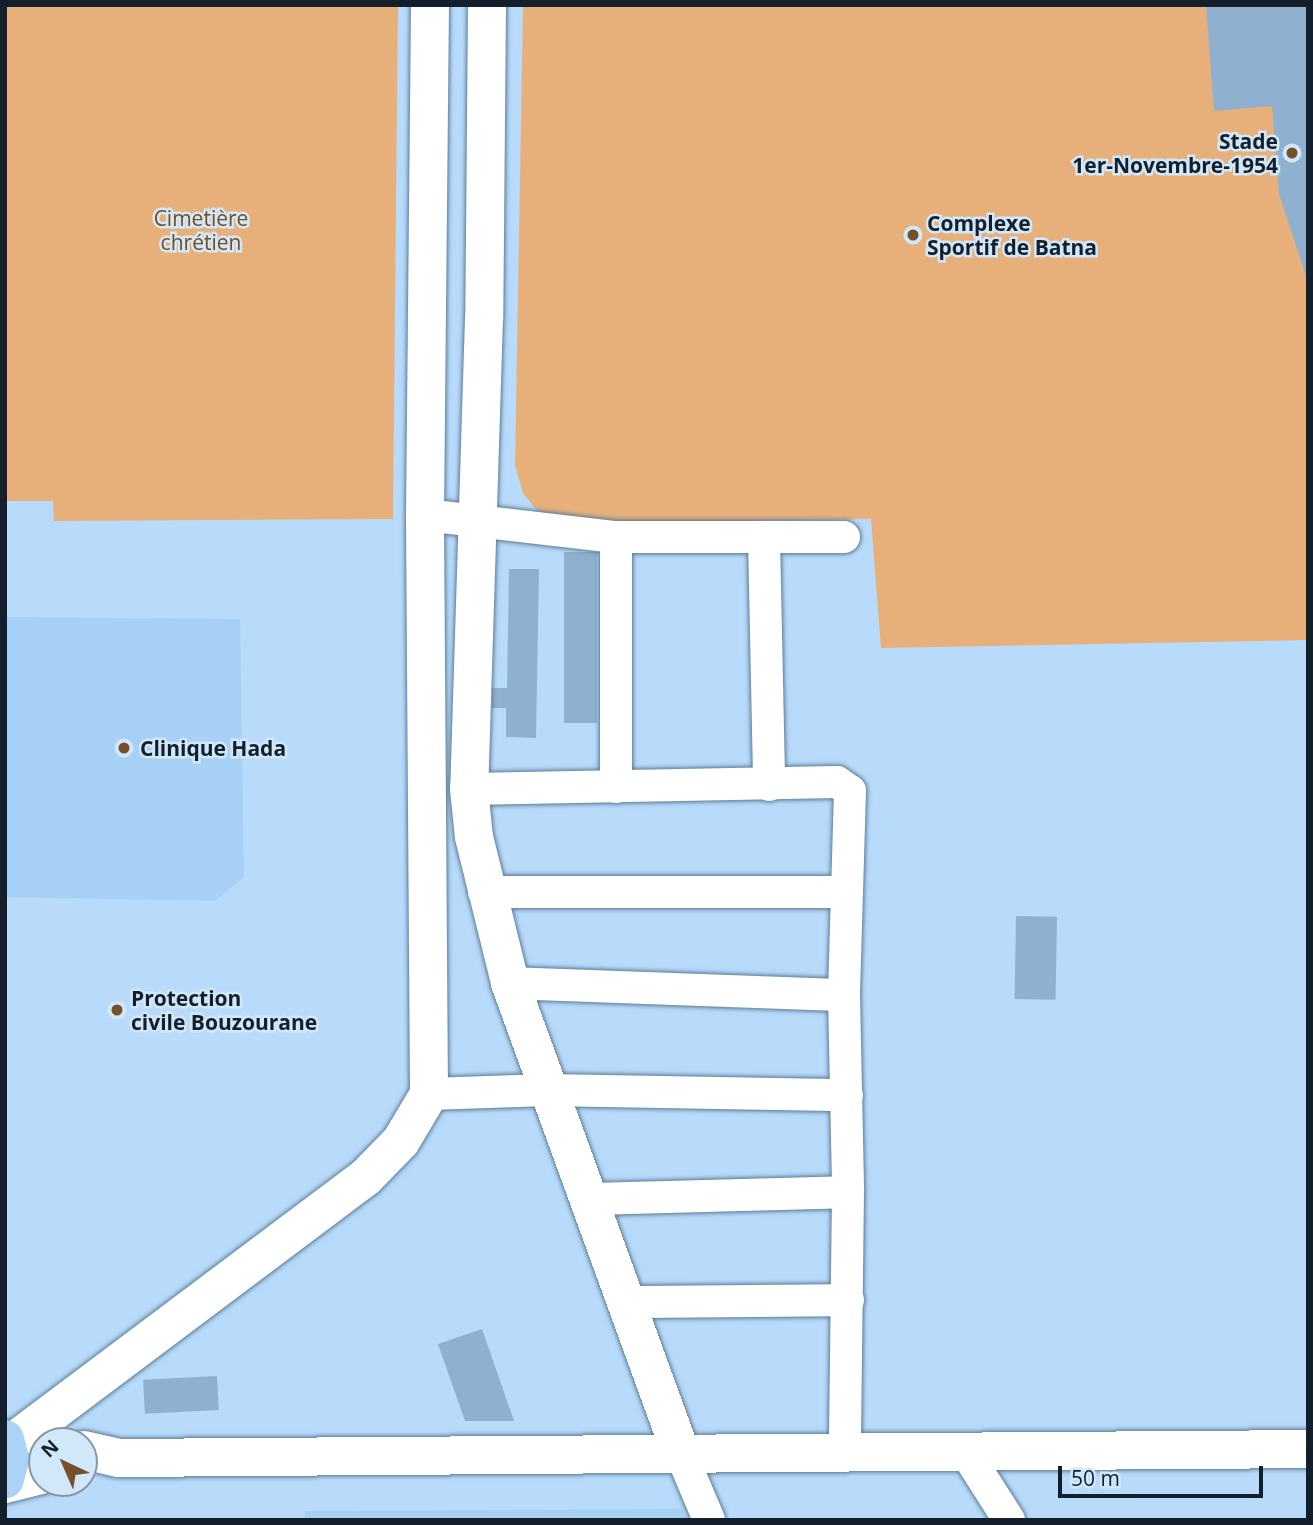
<!DOCTYPE html>
<meta charset="utf-8">
<style>
body{margin:0}
#map{position:relative;width:1313px;height:1525px;overflow:hidden;background:#b8dbfb;font-family:"Open Sans",sans-serif}
div>[style]{position:absolute}
[style*='--x']{left:calc(var(--x)*1px);top:calc(var(--y)*1px);width:calc(var(--w)*1px);rotate:calc(var(--a)*1deg)}
.built>*{inset:0;background:#a7d0f5}
.green>*{inset:0;background:#e7b07b}
.building>*{inset:0;background:#8fb1cf;transform-origin:0 0}
.roads{filter:drop-shadow(0 0 2px #5c7d99) drop-shadow(0 0 2px #5c7d99)}
.minor>*{height:32px;margin:-16px;padding:0 16px;transform-origin:16px;border-radius:16px;background:#fff}
.tertiary>*{height:38px;margin:-19px;padding:0 19px;transform-origin:19px;border-radius:19px;background:#fff}
.primary>*{height:38px;margin:-19px;padding:0 19px;transform-origin:19px;border-radius:19px;background:#aad3f6}
.dots>*{width:19px;height:19px;translate:-50% -50%;box-sizing:border-box;border:4px solid #d1e7fa;border-radius:50%}
span{translate:-50% -50%;white-space:nowrap;text-align:center;line-height:1.15;-webkit-text-stroke:5px #d1e7fa;paint-order:stroke}
.poi-label{font-size:21px;color:#13202b;font-weight:700}
.right{translate:-100% -50%;text-align:right}
.left{translate:0 -50%;text-align:left}
.park-label{font-size:21px;color:#764c1e}
.frame{position:absolute;inset:0;border:7px solid #13202b;pointer-events:none}
.north{position:absolute;left:28px;top:1427px;width:70px;height:70px;box-sizing:border-box;background:#d1e7fa;border:2px solid #8597a7;border-radius:50%;rotate:316deg;font-size:19px;font-weight:700;line-height:28px;text-align:center;color:#13202b}
.north::after{content:'';display:block;margin:auto;width:24px;height:32px;background:#75502b;clip-path:polygon(50% 0,100% 100%,50% 72%,0 100%)}
.scale{position:absolute;left:1058px;top:1466px;width:205px;height:32px;box-sizing:border-box;border:4px solid #13202b;border-top:0;padding-left:9px;font-size:21px;line-height:24px;white-space:nowrap;color:#13202b;-webkit-text-stroke:5px #d1e7fa;paint-order:stroke}
</style>
<div id="map">
<div class="built">
<div style="clip-path:polygon(5px 617px,240px 619px,244px 877px,215px 901px,5px 897px)"></div>
<div style="clip-path:polygon(682px 1509px,687px 1520px,305px 1520px,305px 1511px)"></div>
</div>
<div class="green">
<div style="clip-path:polygon(5px 5px,398px 5px,393px 519px,54px 521px,53px 501px,5px 501px)"></div>
<div style="clip-path:polygon(523px 5px,1308px 5px,1308px 640px,881px 648px,871px 519px,584px 523px,549px 518px,534px 507px,523px 493px,515px 465px)"></div>
</div>
<div class="building">
<div style="clip-path:polygon(1206px 5px,1308px 5px,1308px 282px,1279px 194px,1272px 106px,1214px 111px)"></div>
<div style="left:564px;top:552px;width:33px;height:171px"></div>
<div style="clip-path:polygon(509px 569px,539px 569px,536px 738px,506px 737px,506px 708px,492px 708px,492px 688px,507px 688px)"></div>
<div style="left:1016px;top:916px;width:41px;height:83px;rotate:1deg"></div>
<div style="clip-path:polygon(482px 1329px,514px 1421px,465px 1421px,438px 1344px)"></div>
<div style="left:217px;top:1376px;width:34px;height:74px;rotate:87deg"></div>
</div>
<div class="roads">
<div class="minor">
<div style="--x:425;--y:515;--w:192;--a:6.6"></div>
<div style="--x:616;--y:537;--w:228;--a:0"></div>
<div style="--x:764;--y:538;--w:247;--a:88.8"></div>
<div style="--x:616;--y:787;--w:250;--a:-90"></div>
<div style="--x:469;--y:789;--w:368;--a:-1.1"></div>
<div style="--x:837;--y:782;--w:16;--a:35"></div>
<div style="--x:850;--y:791;--w:204;--a:91.7"></div>
<div style="--x:844;--y:995;--w:197;--a:88.8"></div>
<div style="--x:848;--y:1192;--w:262;--a:90.7"></div>
<div style="--x:484;--y:892;--w:361;--a:0"></div>
<div style="--x:510;--y:983;--w:334;--a:2.1"></div>
<div style="--x:429;--y:1094;--w:118;--a:-1.9"></div>
<div style="--x:547;--y:1090;--w:300;--a:1"></div>
<div style="--x:589;--y:1199;--w:259;--a:-1.5"></div>
<div style="--x:627;--y:1302;--w:221;--a:-0.5"></div>
<div style="--x:965;--y:1451;--w:82;--a:57.5"></div>
<div style="--x:682;--y:1456;--w:69;--a:67.1"></div>
</div>
<div class="tertiary">
<div style="--x:487;--y:5;--w:313;--a:90.5"></div>
<div style="--x:484;--y:318;--w:471;--a:91.8"></div>
<div style="--x:469;--y:789;--w:48;--a:84.1"></div>
<div style="--x:474;--y:837;--w:150;--a:76.1"></div>
<div style="--x:510;--y:983;--w:503;--a:70.02"></div>
<div style="--x:21;--y:1436;--w:431;--a:-36.9"></div>
<div style="--x:366;--y:1177;--w:50;--a:-45.8"></div>
<div style="--x:401;--y:1141;--w:55;--a:-59.2"></div>
<div style="--x:429;--y:1094;--w:579;--a:-90.4"></div>
<div style="--x:425;--y:515;--w:510;--a:-89.44"></div>
<div style="--x:84;--y:1450;--w:35;--a:13"></div>
<div style="--x:118;--y:1458;--w:1190;--a:-0.43"></div>
<div style="--x:5;--y:1484;--w:38;--a:-14"></div>
</div>
<div class="primary">
<div style="--x:5;--y:1439;--w:21;--a:76"></div>
<div style="--x:10;--y:1459;--w:21;--a:104"></div>
</div>
</div>
<div class="dots">
<div style="left:1292px;top:153px;background:#75502b"></div>
<div style="left:913px;top:235px;background:#75502b"></div>
<div style="left:124px;top:748px;background:#75502b"></div>
<div style="left:117px;top:1010px;background:#75502b"></div>
</div>
<div class="poi-label">
<span class="right" style="left:1278px;top:153px">Stade<br>1er-Novembre-1954</span>
<span class="left" style="left:927px;top:235px">Complexe<br>Sportif de Batna</span>
<span class="left" style="left:140px;top:748px">Clinique Hada</span>
<span class="left" style="left:131px;top:1010px">Protection<br>civile Bouzourane</span>
</div>
<div class="park-label">
<span style="left:201px;top:230px">Cimetière<br>chrétien</span>
</div>
<div class="frame"></div>
<div class="north">N</div>
<div class="scale">50 m</div>
</div>
